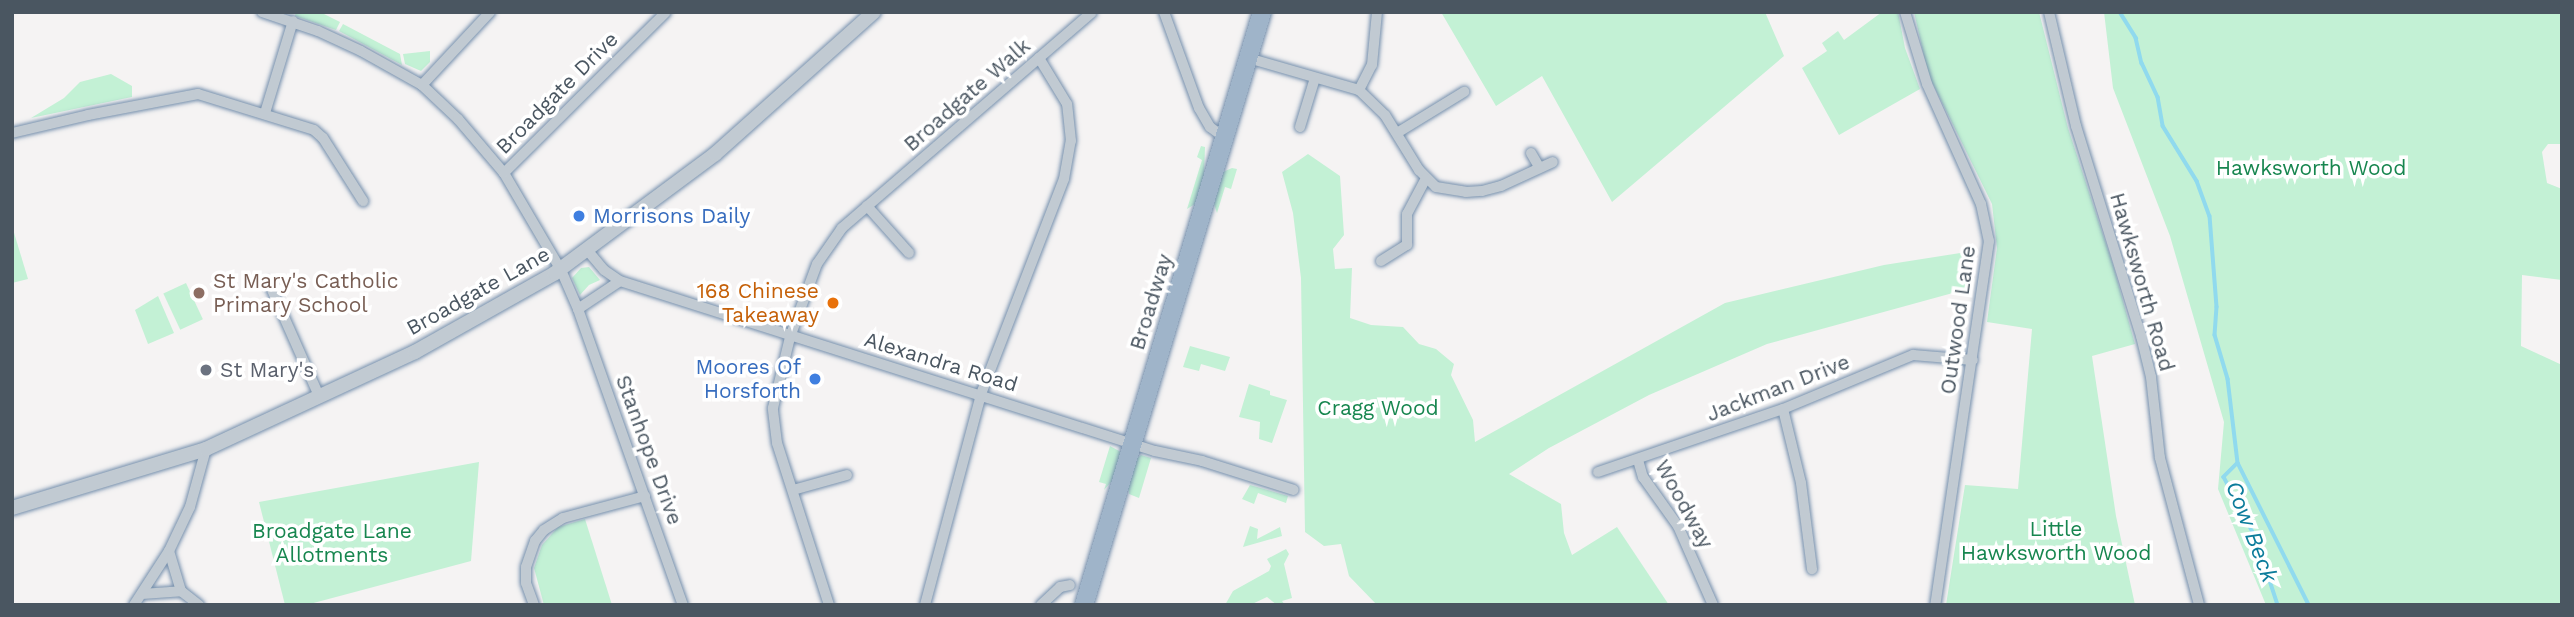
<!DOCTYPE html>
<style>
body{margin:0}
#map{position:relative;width:2574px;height:617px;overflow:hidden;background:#f5f3f3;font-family:"Work Sans",sans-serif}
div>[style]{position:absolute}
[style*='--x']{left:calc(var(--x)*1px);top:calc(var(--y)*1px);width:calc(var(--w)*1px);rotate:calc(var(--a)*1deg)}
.green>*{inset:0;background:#c3f1d5;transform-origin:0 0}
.stream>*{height:3.5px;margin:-1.75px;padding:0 1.75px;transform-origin:1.75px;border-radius:1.75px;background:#90daee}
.roads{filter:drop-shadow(0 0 2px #7690ad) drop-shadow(0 0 2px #7690ad)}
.minor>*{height:10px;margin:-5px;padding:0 5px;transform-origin:5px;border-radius:5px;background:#c1cad2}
.tertiary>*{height:14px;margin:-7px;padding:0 7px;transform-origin:7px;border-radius:7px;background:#c1cad2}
.trunk>*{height:18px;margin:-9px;padding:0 9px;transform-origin:9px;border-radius:9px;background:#9fb4c9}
.dots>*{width:19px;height:19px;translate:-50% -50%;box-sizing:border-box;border:4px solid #fff;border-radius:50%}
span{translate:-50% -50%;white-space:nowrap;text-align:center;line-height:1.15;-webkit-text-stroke:7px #fff;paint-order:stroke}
.street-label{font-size:21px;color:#4a5661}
.park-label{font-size:21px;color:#17864f}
.shop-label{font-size:21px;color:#366cbe}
.left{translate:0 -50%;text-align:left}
.right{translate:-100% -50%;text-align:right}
.education-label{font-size:21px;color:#785e54}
.food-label{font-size:21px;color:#c56008}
.worship-label{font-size:21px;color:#5b616d}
.water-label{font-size:23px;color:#0c7c9b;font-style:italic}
.frame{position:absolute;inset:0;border:14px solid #4a5661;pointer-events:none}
</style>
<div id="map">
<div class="green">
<div style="clip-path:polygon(296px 12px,320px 12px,340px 22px,336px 30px,295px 16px)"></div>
<div style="clip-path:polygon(1441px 12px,1765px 12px,1784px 56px,1612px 202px,1542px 76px,1496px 106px)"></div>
<div style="clip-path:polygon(1882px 12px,1898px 12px,1905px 48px,1920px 89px,1839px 135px,1802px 68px,1827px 51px,1822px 43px,1838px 31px,1844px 40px)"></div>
<div style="clip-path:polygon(1914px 12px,2039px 12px,2068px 128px,2113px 265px,2135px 344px,2092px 356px,2116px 516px,2135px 605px,1946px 605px,1965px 485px,2018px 489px,2032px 329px,1987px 322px,1997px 248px,1992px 204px,1928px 74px)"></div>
<div style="clip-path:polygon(2104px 12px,2562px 12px,2562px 144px,2548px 144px,2542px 152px,2547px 183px,2562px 189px,2562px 280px,2522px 275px,2521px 346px,2562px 365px,2562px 605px,2266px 605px,2218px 489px,2224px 422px,2170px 236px,2113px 88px)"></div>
<div style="clip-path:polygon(343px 24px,400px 54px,402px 65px,339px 31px)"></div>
<div style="clip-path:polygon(430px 51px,430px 62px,421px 71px,405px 64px,403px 54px)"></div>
<div style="clip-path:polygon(111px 74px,132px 86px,132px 97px,31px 118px,64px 98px,80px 82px)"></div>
<div style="clip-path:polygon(1201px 146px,1205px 147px,1204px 175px,1195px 204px,1187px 209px,1202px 160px,1197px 157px)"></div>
<div style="clip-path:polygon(1308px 154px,1340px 176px,1344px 235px,1333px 249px,1335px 269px,1352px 268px,1350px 318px,1371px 325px,1403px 327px,1419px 344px,1436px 349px,1454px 364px,1451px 375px,1473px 420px,1475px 442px,1725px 303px,1884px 265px,1973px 251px,1971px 288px,1767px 344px,1649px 395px,1549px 448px,1509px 474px,1561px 504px,1564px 533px,1572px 555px,1617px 527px,1669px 605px,1377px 605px,1349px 576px,1341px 544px,1324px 546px,1305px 532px,1301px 278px,1293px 213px,1282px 172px)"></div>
<div style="clip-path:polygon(1232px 168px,1237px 169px,1231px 189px,1225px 187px,1217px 213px,1214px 204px,1223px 172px)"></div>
<div style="clip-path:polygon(12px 226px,28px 279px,12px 283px)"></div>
<div style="clip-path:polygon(589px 267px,600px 280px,589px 285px,580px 295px,572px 278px,581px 268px)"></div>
<div style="left:186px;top:283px;width:40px;height:25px;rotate:65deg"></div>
<div style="clip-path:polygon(158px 296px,174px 333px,148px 344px,135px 310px)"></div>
<div style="clip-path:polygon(1190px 346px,1230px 357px,1225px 371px,1201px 364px,1199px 371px,1183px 367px)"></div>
<div style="clip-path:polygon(1249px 384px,1270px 391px,1270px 395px,1287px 400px,1272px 443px,1259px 439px,1260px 422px,1239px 417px)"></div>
<div style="clip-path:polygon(1110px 446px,1121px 452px,1112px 481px,1104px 490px,1106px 484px,1099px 482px)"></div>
<div style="clip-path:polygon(1141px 455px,1151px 458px,1139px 498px,1129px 494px,1128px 488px,1137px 458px)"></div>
<div style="clip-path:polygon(479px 462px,471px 561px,306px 605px,285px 605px,259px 502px)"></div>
<div style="clip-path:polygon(1250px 485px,1288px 496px,1286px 503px,1258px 493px,1254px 504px,1242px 499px)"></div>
<div style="clip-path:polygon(585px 519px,612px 605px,544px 605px,534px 568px,542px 545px,558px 527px)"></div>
<div style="clip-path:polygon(1250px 526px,1258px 529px,1257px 539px,1280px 527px,1282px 536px,1243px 547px)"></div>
<div style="clip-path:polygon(1286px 549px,1289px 554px,1284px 564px,1292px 598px,1282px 601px,1285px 605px,1277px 605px,1267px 597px,1250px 605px,1225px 605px,1233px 591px,1269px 571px,1271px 566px,1267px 559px)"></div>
</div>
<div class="stream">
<div style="--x:2120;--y:12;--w:31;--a:58"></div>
<div style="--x:2136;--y:38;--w:26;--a:77"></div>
<div style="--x:2142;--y:63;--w:38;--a:65"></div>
<div style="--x:2158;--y:97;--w:29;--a:80"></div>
<div style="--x:2163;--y:126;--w:65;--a:58.3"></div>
<div style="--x:2197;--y:181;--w:37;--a:70"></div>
<div style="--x:2210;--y:216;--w:91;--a:85.6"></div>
<div style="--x:2217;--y:307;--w:28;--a:94"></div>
<div style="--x:2215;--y:335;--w:46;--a:73.5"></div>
<div style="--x:2228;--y:379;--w:85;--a:83.2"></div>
<div style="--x:2238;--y:463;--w:159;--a:63.4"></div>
<div style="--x:2238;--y:463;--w:20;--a:135"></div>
<div style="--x:2224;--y:477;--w:69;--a:62.3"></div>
<div style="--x:2256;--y:538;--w:71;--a:71.8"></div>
</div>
<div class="roads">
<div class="minor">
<div style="--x:262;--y:12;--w:59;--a:18.7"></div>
<div style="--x:318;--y:31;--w:47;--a:24.9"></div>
<div style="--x:361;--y:51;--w:70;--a:29.1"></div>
<div style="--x:422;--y:85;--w:50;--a:43.4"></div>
<div style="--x:458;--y:119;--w:71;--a:49.6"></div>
<div style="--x:504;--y:173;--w:113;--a:59.6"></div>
<div style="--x:561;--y:270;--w:43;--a:66.4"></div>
<div style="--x:578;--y:309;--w:314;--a:70.5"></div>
<div style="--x:1164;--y:12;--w:102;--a:70"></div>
<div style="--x:1199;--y:108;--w:22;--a:60"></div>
<div style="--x:1210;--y:127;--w:17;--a:36"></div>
<div style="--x:1905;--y:12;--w:75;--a:73"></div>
<div style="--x:1927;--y:84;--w:132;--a:65.8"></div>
<div style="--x:1981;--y:204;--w:38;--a:78"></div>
<div style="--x:1989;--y:241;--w:368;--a:98.4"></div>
<div style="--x:2049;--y:12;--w:117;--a:76.7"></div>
<div style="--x:2076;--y:126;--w:220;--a:72.8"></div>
<div style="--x:2141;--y:336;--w:42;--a:76.3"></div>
<div style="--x:2151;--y:377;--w:81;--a:83.7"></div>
<div style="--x:2160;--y:458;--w:152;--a:75.1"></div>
<div style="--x:1248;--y:58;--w:116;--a:16.1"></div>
<div style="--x:1359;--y:90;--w:36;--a:44"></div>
<div style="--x:1385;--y:115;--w:65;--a:58.3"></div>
<div style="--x:1419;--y:170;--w:24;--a:45"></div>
<div style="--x:1436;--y:187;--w:30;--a:9"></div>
<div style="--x:1466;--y:192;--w:16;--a:-4"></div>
<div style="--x:1482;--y:191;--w:20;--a:-15"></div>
<div style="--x:1501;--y:186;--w:57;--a:-24.8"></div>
<div style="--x:422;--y:85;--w:100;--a:-47"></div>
<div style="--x:1359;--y:90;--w:28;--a:-63"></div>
<div style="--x:1372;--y:65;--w:53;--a:-84.6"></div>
<div style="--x:265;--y:113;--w:96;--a:-73.1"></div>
<div style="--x:1300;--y:127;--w:51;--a:-73"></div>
<div style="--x:12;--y:133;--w:78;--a:-13.3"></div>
<div style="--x:88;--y:115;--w:112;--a:-10.8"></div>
<div style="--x:198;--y:94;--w:121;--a:17.2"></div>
<div style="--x:314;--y:130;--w:12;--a:42"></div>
<div style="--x:323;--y:138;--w:75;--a:57.6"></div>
<div style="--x:1397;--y:133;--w:79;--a:-31.5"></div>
<div style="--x:1531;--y:153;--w:16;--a:60"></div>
<div style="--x:504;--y:173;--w:228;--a:-44.8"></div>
<div style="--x:867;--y:206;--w:63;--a:48.2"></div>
<div style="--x:588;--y:251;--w:25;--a:50"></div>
<div style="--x:604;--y:270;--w:19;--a:35"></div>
<div style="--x:620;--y:281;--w:561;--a:17.63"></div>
<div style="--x:1155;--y:451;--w:48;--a:12"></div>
<div style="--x:1202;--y:461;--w:96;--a:17.5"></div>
<div style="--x:1381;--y:261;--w:31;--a:-32"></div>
<div style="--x:1407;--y:245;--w:31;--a:-90"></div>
<div style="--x:1407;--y:214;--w:40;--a:-62"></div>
<div style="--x:269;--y:283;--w:124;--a:66.1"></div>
<div style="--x:578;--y:309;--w:50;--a:-33.7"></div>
<div style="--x:1783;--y:409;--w:76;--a:76.3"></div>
<div style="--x:1801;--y:483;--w:87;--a:82.7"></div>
<div style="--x:1638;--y:460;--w:18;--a:74"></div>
<div style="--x:1643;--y:477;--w:60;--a:54.5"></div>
<div style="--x:1678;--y:526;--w:86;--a:66.1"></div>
<div style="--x:1598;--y:472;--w:195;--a:-18.8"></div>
<div style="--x:1783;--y:409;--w:141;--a:-22.6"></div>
<div style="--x:1913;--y:355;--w:60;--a:4.8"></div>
<div style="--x:793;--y:490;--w:56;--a:-15.5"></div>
<div style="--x:169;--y:551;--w:42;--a:73.3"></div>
<div style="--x:181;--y:591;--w:23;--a:38"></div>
<div style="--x:142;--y:594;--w:39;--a:-4"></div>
<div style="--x:134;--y:605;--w:64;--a:-57.1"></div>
<div style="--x:169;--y:551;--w:49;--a:-64.5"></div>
<div style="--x:190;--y:507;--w:60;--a:-74.6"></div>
<div style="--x:534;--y:605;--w:23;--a:-110"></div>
<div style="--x:526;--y:583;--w:16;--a:-90"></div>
<div style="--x:526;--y:567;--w:28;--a:-71"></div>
<div style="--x:535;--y:541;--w:14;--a:-51"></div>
<div style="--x:544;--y:530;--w:22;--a:-32"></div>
<div style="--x:563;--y:518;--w:85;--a:-15"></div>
<div style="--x:829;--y:605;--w:170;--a:-107.8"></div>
<div style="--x:777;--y:443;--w:35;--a:-97"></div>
<div style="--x:773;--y:408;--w:73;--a:-76.5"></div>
<div style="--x:790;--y:337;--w:78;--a:-69.7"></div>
<div style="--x:817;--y:264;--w:44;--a:-55.2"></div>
<div style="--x:842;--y:228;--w:330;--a:-40.8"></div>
<div style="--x:925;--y:605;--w:218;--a:-75.1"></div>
<div style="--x:981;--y:394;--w:230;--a:-68.9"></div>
<div style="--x:1064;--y:179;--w:39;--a:-80"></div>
<div style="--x:1071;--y:141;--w:37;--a:-96"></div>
<div style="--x:1067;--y:104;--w:54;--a:-121.3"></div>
<div style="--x:1041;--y:605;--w:26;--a:-43"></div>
<div style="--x:1060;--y:587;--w:10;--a:-11"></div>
</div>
<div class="tertiary">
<div style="--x:12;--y:508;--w:203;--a:-16.9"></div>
<div style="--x:206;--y:449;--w:230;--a:-24.9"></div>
<div style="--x:415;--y:352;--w:161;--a:-29.4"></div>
<div style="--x:555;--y:273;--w:199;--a:-36.6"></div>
<div style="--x:715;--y:154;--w:213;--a:-41.8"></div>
</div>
<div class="trunk">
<div style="--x:1084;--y:605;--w:619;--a:-73.29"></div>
</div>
</div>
<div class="dots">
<div style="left:579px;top:216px;background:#3f7fe0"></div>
<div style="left:199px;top:293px;background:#8d6e63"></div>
<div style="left:833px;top:303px;background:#e8710a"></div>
<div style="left:206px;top:370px;background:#6b7280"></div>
<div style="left:815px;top:379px;background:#3f7fe0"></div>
</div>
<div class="street-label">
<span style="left:557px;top:93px;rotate:-45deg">Broadgate Drive</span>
<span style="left:967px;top:95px;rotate:-41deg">Broadgate Walk</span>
<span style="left:2142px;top:282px;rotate:74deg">Hawksworth Road</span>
<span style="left:478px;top:291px;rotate:-29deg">Broadgate Lane</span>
<span style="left:1151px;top:302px;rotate:-73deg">Broadway</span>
<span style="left:1958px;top:320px;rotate:-82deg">Outwood Lane</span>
<span style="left:941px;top:362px;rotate:17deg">Alexandra Road</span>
<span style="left:1778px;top:388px;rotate:-21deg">Jackman Drive</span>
<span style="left:649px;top:450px;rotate:70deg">Stanhope Drive</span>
<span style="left:1684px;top:504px;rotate:61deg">Woodway</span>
</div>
<div class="park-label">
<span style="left:2311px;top:168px">Hawksworth Wood</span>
<span style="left:1378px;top:408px">Cragg Wood</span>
<span style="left:2056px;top:541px">Little<br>Hawksworth Wood</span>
<span style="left:332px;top:543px">Broadgate Lane<br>Allotments</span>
</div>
<div class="shop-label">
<span class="left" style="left:593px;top:216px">Morrisons Daily</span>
<span class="right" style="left:801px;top:379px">Moores Of<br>Horsforth</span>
</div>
<div class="education-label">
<span class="left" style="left:213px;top:293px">St Mary's Catholic<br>Primary School</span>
</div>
<div class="food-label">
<span class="right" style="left:819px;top:303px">168 Chinese<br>Takeaway</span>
</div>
<div class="worship-label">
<span class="left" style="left:220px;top:370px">St Mary's</span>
</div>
<div class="water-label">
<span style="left:2251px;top:532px;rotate:69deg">Cow Beck</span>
</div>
<div class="frame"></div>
</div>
